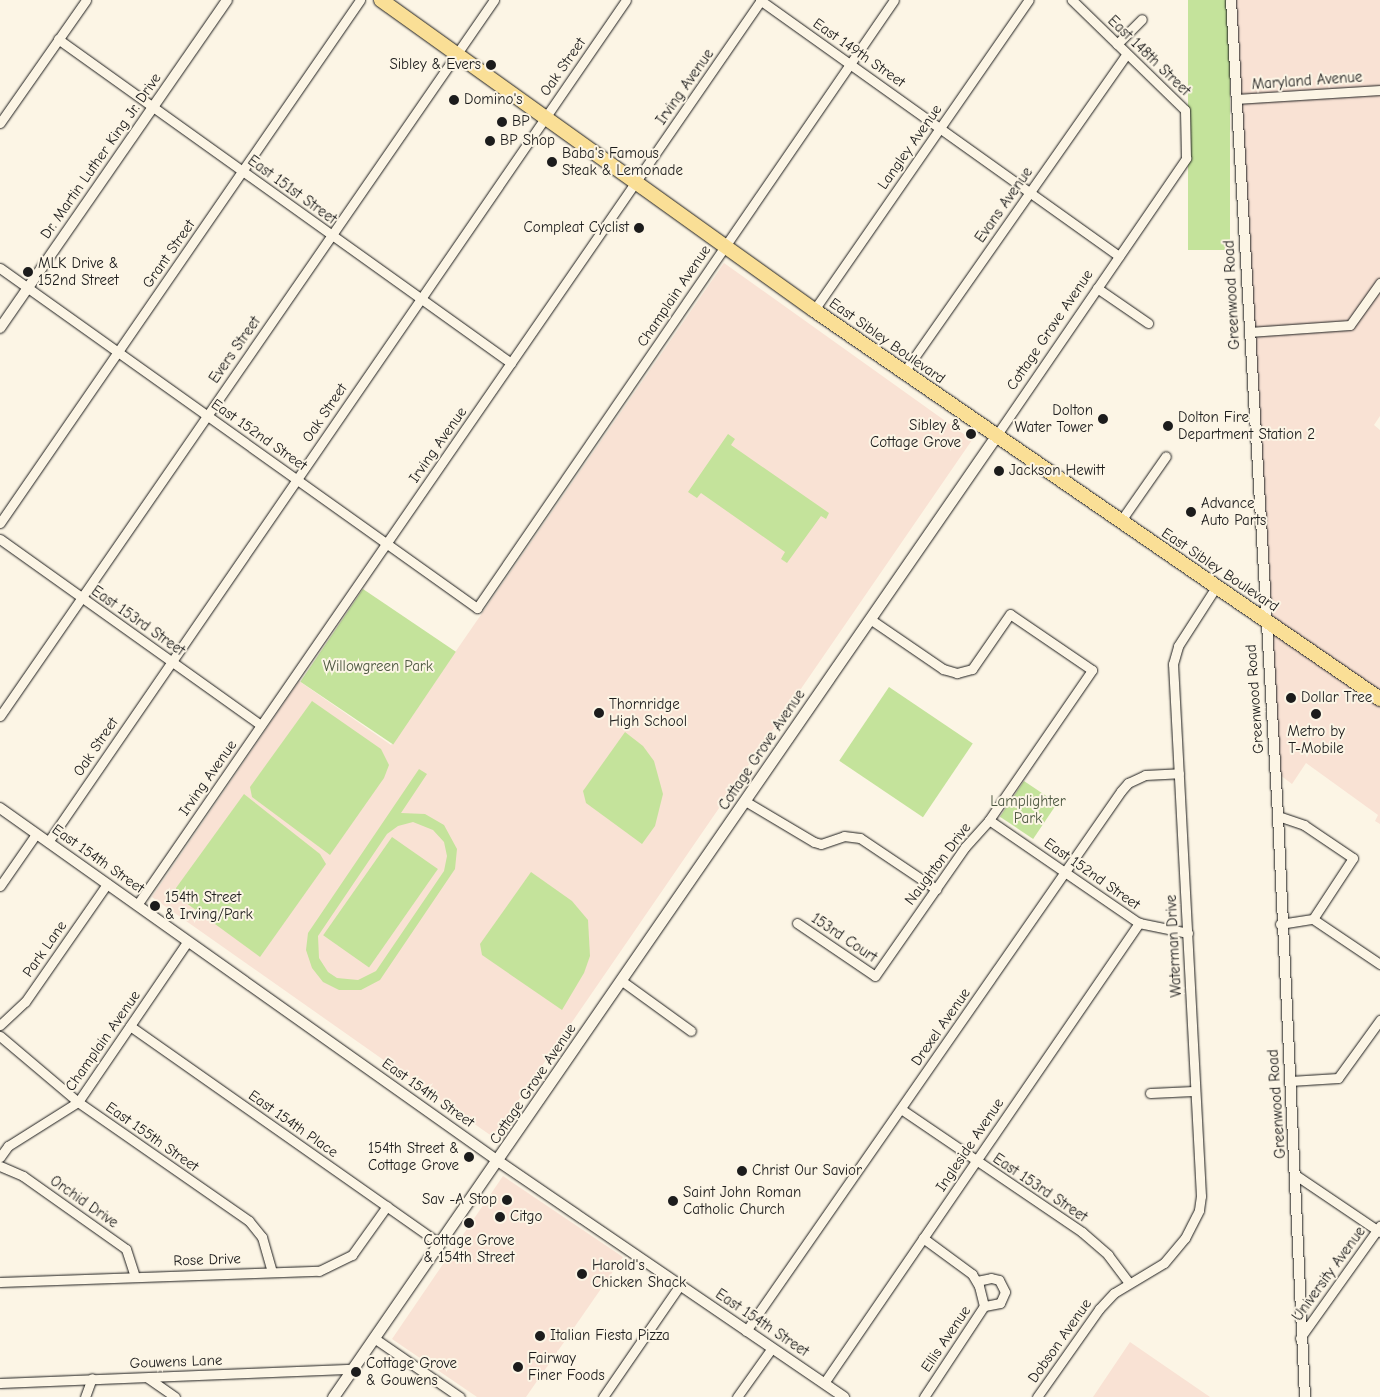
<!DOCTYPE html>
<style>
body{margin:0}
#map{position:relative;width:1380px;height:1397px;overflow:hidden;background:#fcf5e5;font-family:"Comic Neue",sans-serif}
div>[style]{position:absolute}
[style*='--x']{left:calc(var(--x)*1px);top:calc(var(--y)*1px);width:calc(var(--w)*1px);rotate:calc(var(--a)*1deg)}
.built>*{inset:0;background:#f9e2d4}
.green>*{inset:0;background:#c4e39b;transform-origin:0 0}
.roads{filter:drop-shadow(0 0 1px #1c1c1c) drop-shadow(0 0 1px #1c1c1c)}
.minor>*{height:9px;margin:-4.5px;padding:0 4.5px;transform-origin:4.5px;border-radius:4.5px;background:#fcf5e5}
.tertiary>*{height:10px;margin:-5px;padding:0 5px;transform-origin:5px;border-radius:5px;background:#fcf5e5}
.secondary>*{height:11px;margin:-5.5px;padding:0 5.5px;transform-origin:5.5px;border-radius:5.5px;background:#fcf5e5}
.primary>*{height:14px;margin:-7px;padding:0 7px;transform-origin:7px;border-radius:7px;background:#fadf96}
.dots>*{width:14px;height:14px;translate:-50% -50%;box-sizing:border-box;border:2px solid #fcf5e5;border-radius:50%}
span{translate:-50% -50%;white-space:nowrap;text-align:center;line-height:1.15;-webkit-text-stroke:4px #fcf5e5;paint-order:stroke}
.street-label{font-size:15px;color:#1c1c1c}
.poi-label{font-size:15px;color:#1c1c1c}
.right{translate:-100% -50%;text-align:right}
.left{translate:0 -50%;text-align:left}
.park-label{font-size:15px;color:#4e5842}
</style>
<div id="map">
<div class="built">
<div style="clip-path:polygon(1231px 0,1380px 0,1380px 416px,1374px 425px,1380px 430px,1380px 824px,1375px 821px,1378px 815px,1306px 763px,1292px 784px,1280px 775px,1264px 478px,1257px 479px)"></div>
<div style="clip-path:polygon(724px 263px,972px 440px,493px 1137px,152px 897px,299px 681px,391px 745px)"></div>
<div style="clip-path:polygon(503px 1176px,623px 1257px,526px 1397px,477px 1397px,392px 1339px)"></div>
<div style="clip-path:polygon(1130px 1342px,1159px 1362px,1210px 1397px,1093px 1397px)"></div>
</div>
<div class="green">
<div style="left:1188px;top:0;width:42px;height:250px"></div>
<div style="clip-path:polygon(728px 434px,735px 439px,731px 445px,829px 513px,826px 519px,821px 516px,787px 563px,781px 559px,785px 552px,701px 493px,697px 498px,688px 492px)"></div>
<div style="left:363px;top:589px;width:112px;height:112px;rotate:34deg"></div>
<div style="left:889px;top:687px;width:101px;height:89px;rotate:34deg"></div>
<div style="clip-path:polygon(312px 701px,381px 749px,389px 765px,384px 778px,330px 855px,252px 797px,250px 787px)"></div>
<div style="clip-path:polygon(625px 732px,643px 746px,654px 761px,663px 794px,655px 826px,642px 844px,586px 803px,583px 791px)"></div>
<div style="clip-path:polygon(evenodd,419px 769px,427px 774px,401px 813px,425px 814px,444px 825px,457px 849px,455px 869px,380px 980px,361px 990px,339px 990px,323px 982px,312px 968px,306px 950px,308px 933px,419px 769px,413px 822px,433px 830px,444px 842px,447px 856px,444px 871px,376px 971px,358px 980px,337px 978px,328px 972px,319px 958px,318px 936px,387px 834px,398px 826px,413px 822px)"></div>
<div style="left:1024px;top:781px;width:40px;height:43px;rotate:34deg"></div>
<div style="clip-path:polygon(244px 794px,320px 854px,326px 864px,260px 957px,178px 897px,176px 888px)"></div>
<div style="left:392px;top:837px;width:56px;height:120px;rotate:35deg"></div>
<div style="clip-path:polygon(531px 872px,572px 901px,588px 920px,590px 956px,584px 973px,562px 1010px,482px 955px,480px 944px)"></div>
</div>
<div class="roads">
<div class="minor">
<div style="--x:760;--y:0;--w:441;--a:35.5"></div>
<div style="--x:58;--y:39;--w:557;--a:35.57"></div>
<div style="--x:1117;--y:44;--w:35;--a:-45"></div>
<div style="--x:1236;--y:99;--w:144;--a:-3.6"></div>
<div style="--x:0;--y:123;--w:150;--a:-55"></div>
<div style="--x:0;--y:268;--w:586;--a:35.48"></div>
<div style="--x:477;--y:608;--w:737;--a:-55.56"></div>
<div style="--x:1097;--y:288;--w:62;--a:34.5"></div>
<div style="--x:814;--y:310;--w:377;--a:-55.3"></div>
<div style="--x:1249;--y:332;--w:101;--a:-4"></div>
<div style="--x:1350;--y:325;--w:52;--a:-54.5"></div>
<div style="--x:904;--y:372;--w:388;--a:-55"></div>
<div style="--x:996;--y:436;--w:337;--a:-55.6"></div>
<div style="--x:1186;--y:158;--w:48;--a:-91.2"></div>
<div style="--x:1185;--y:110;--w:158;--a:-135.8"></div>
<div style="--x:1120;--y:522;--w:80;--a:-55.1"></div>
<div style="--x:0;--y:523;--w:635;--a:-55.46"></div>
<div style="--x:0;--y:539;--w:320;--a:35.5"></div>
<div style="--x:0;--y:716;--w:870;--a:-55.4"></div>
<div style="--x:745;--y:801;--w:80;--a:30.7"></div>
<div style="--x:814;--y:842;--w:7;--a:16"></div>
<div style="--x:821;--y:844;--w:24;--a:-19"></div>
<div style="--x:844;--y:836;--w:16;--a:7"></div>
<div style="--x:860;--y:838;--w:92;--a:33.9"></div>
<div style="--x:1278;--y:816;--w:28;--a:19"></div>
<div style="--x:1304;--y:825;--w:59;--a:34"></div>
<div style="--x:1353;--y:858;--w:73;--a:123.3"></div>
<div style="--x:989;--y:820;--w:182;--a:34.5"></div>
<div style="--x:1139;--y:923;--w:50;--a:11.5"></div>
<div style="--x:48;--y:842;--w:1021;--a:-55.53"></div>
<div style="--x:0;--y:886;--w:63;--a:-55.3"></div>
<div style="--x:137;--y:905;--w:1099;--a:-55.41"></div>
<div style="--x:797;--y:923;--w:94;--a:34.2"></div>
<div style="--x:875;--y:976;--w:157;--a:-55.1"></div>
<div style="--x:965;--y:847;--w:36;--a:-48"></div>
<div style="--x:989;--y:820;--w:182;--a:-55.5"></div>
<div style="--x:1092;--y:670;--w:99;--a:-145.7"></div>
<div style="--x:1010;--y:614;--w:67;--a:124.6"></div>
<div style="--x:972;--y:669;--w:16;--a:165"></div>
<div style="--x:957;--y:673;--w:15;--a:-164"></div>
<div style="--x:943;--y:669;--w:88;--a:-145.6"></div>
<div style="--x:1280;--y:924;--w:33;--a:-9"></div>
<div style="--x:1313;--y:919;--w:81;--a:33.9"></div>
<div style="--x:622;--y:981;--w:85;--a:35.9"></div>
<div style="--x:0;--y:1025;--w:34;--a:-43"></div>
<div style="--x:25;--y:1002;--w:144;--a:-55.2"></div>
<div style="--x:130;--y:1026;--w:379;--a:35.1"></div>
<div style="--x:0;--y:1036;--w:102;--a:40.2"></div>
<div style="--x:78;--y:1102;--w:208;--a:34.8"></div>
<div style="--x:249;--y:1221;--w:21;--a:51"></div>
<div style="--x:262;--y:1237;--w:35;--a:74"></div>
<div style="--x:1290;--y:1081;--w:48;--a:-3.6"></div>
<div style="--x:1338;--y:1078;--w:72;--a:-54.1"></div>
<div style="--x:1150;--y:1093;--w:44;--a:-2.6"></div>
<div style="--x:901;--y:1109;--w:219;--a:34.2"></div>
<div style="--x:1082;--y:1232;--w:35;--a:41"></div>
<div style="--x:1108;--y:1255;--w:35;--a:53"></div>
<div style="--x:0;--y:1157;--w:14;--a:-54"></div>
<div style="--x:8;--y:1146;--w:83;--a:-32.2"></div>
<div style="--x:78;--y:1102;--w:195;--a:-55.7"></div>
<div style="--x:0;--y:1166;--w:25;--a:23"></div>
<div style="--x:23;--y:1176;--w:126;--a:35.3"></div>
<div style="--x:126;--y:1249;--w:28;--a:72"></div>
<div style="--x:1297;--y:1176;--w:100;--a:34"></div>
<div style="--x:923;--y:1238;--w:61;--a:36.3"></div>
<div style="--x:972;--y:1274;--w:14;--a:60"></div>
<div style="--x:979;--y:1286;--w:21;--a:76"></div>
<div style="--x:984;--y:1306;--w:109;--a:123.4"></div>
<div style="--x:977;--y:1281;--w:14;--a:-12"></div>
<div style="--x:991;--y:1278;--w:8;--a:14"></div>
<div style="--x:999;--y:1280;--w:13;--a:63"></div>
<div style="--x:1005;--y:1292;--w:12;--a:114"></div>
<div style="--x:1000;--y:1303;--w:16;--a:169"></div>
<div style="--x:0;--y:1282;--w:319;--a:-2"></div>
<div style="--x:319;--y:1271;--w:37;--a:-26"></div>
<div style="--x:352;--y:1255;--w:60;--a:-54.5"></div>
<div style="--x:746;--y:1331;--w:657;--a:-55.22"></div>
<div style="--x:1121;--y:791;--w:11;--a:-49"></div>
<div style="--x:1128;--y:783;--w:19;--a:-25"></div>
<div style="--x:1145;--y:775;--w:34;--a:-3"></div>
<div style="--x:374;--y:1338;--w:104;--a:34.5"></div>
<div style="--x:1300;--y:1338;--w:138;--a:-54.5"></div>
<div style="--x:148;--y:1378;--w:33;--a:35"></div>
<div style="--x:0;--y:1383;--w:353;--a:-2.3"></div>
<div style="--x:824;--y:1383;--w:558;--a:-55.6"></div>
<div style="--x:85;--y:1397;--w:20;--a:-70"></div>
<div style="--x:603;--y:1397;--w:136;--a:-55.5"></div>
<div style="--x:737;--y:1397;--w:60;--a:-54.5"></div>
<div style="--x:1037;--y:1397;--w:108;--a:-54.8"></div>
<div style="--x:1099;--y:1309;--w:22;--a:-47"></div>
<div style="--x:1114;--y:1293;--w:58;--a:-31"></div>
<div style="--x:1164;--y:1263;--w:33;--a:-50"></div>
<div style="--x:1185;--y:1238;--w:31;--a:-63"></div>
<div style="--x:1199;--y:1210;--w:14;--a:-82"></div>
<div style="--x:1201;--y:1196;--w:533;--a:-93.01"></div>
<div style="--x:1173;--y:664;--w:19;--a:-74"></div>
<div style="--x:1178;--y:646;--w:70;--a:-57.2"></div>
</div>
<div class="tertiary">
<div style="--x:1231;--y:0;--w:817;--a:86.7"></div>
<div style="--x:1278;--y:816;--w:582;--a:87.34"></div>
<div style="--x:0;--y:328;--w:399;--a:-55.3"></div>
<div style="--x:0;--y:808;--w:610;--a:35.33"></div>
<div style="--x:498;--y:1161;--w:419;--a:34.3"></div>
</div>
<div class="secondary">
<div style="--x:333;--y:1397;--w:1168;--a:-55.4"></div>
</div>
<div class="primary">
<div style="--x:381;--y:0;--w:533;--a:35.6"></div>
<div style="--x:814;--y:310;--w:687;--a:34.5"></div>
</div>
</div>
<div class="dots">
<div style="left:491px;top:65px;background:#1c1c1c"></div>
<div style="left:454px;top:100px;background:#1c1c1c"></div>
<div style="left:502px;top:122px;background:#1c1c1c"></div>
<div style="left:490px;top:141px;background:#1c1c1c"></div>
<div style="left:552px;top:162px;background:#1c1c1c"></div>
<div style="left:639px;top:228px;background:#1c1c1c"></div>
<div style="left:28px;top:272px;background:#1c1c1c"></div>
<div style="left:1103px;top:419px;background:#1c1c1c"></div>
<div style="left:1168px;top:426px;background:#1c1c1c"></div>
<div style="left:971px;top:434px;background:#1c1c1c"></div>
<div style="left:999px;top:471px;background:#1c1c1c"></div>
<div style="left:1191px;top:512px;background:#1c1c1c"></div>
<div style="left:1291px;top:698px;background:#1c1c1c"></div>
<div style="left:599px;top:713px;background:#1c1c1c"></div>
<div style="left:1316px;top:714px;background:#1c1c1c"></div>
<div style="left:155px;top:906px;background:#1c1c1c"></div>
<div style="left:469px;top:1157px;background:#1c1c1c"></div>
<div style="left:742px;top:1171px;background:#1c1c1c"></div>
<div style="left:507px;top:1200px;background:#1c1c1c"></div>
<div style="left:673px;top:1201px;background:#1c1c1c"></div>
<div style="left:500px;top:1217px;background:#1c1c1c"></div>
<div style="left:469px;top:1223px;background:#1c1c1c"></div>
<div style="left:582px;top:1274px;background:#1c1c1c"></div>
<div style="left:540px;top:1336px;background:#1c1c1c"></div>
<div style="left:518px;top:1367px;background:#1c1c1c"></div>
<div style="left:356px;top:1372px;background:#1c1c1c"></div>
</div>
<div class="street-label">
<span style="left:859px;top:53px;rotate:35deg">East 149th Street</span>
<span style="left:1149px;top:56px;rotate:44deg">East 148th Street</span>
<span style="left:563px;top:67px;rotate:-55deg">Oak Street</span>
<span style="left:1307px;top:81px;rotate:-4deg">Maryland Avenue</span>
<span style="left:685px;top:87px;rotate:-55deg">Irving Avenue</span>
<span style="left:910px;top:147px;rotate:-55deg">Langley Avenue</span>
<span style="left:101px;top:156px;rotate:-55deg">Dr. Martin Luther King Jr. Drive</span>
<span style="left:292px;top:190px;rotate:36deg">East 151st Street</span>
<span style="left:1004px;top:205px;rotate:-55deg">Evans Avenue</span>
<span style="left:169px;top:254px;rotate:-55deg">Grant Street</span>
<span style="left:1232px;top:295px;rotate:-93deg">Greenwood Road</span>
<span style="left:674px;top:296px;rotate:-56deg">Champlain Avenue</span>
<span style="left:1050px;top:330px;rotate:-56deg">Cottage Grove Avenue</span>
<span style="left:887px;top:341px;rotate:35deg">East Sibley Boulevard</span>
<span style="left:235px;top:350px;rotate:-55deg">Evers Street</span>
<span style="left:325px;top:413px;rotate:-56deg">Oak Street</span>
<span style="left:259px;top:435px;rotate:35deg">East 152nd Street</span>
<span style="left:438px;top:445px;rotate:-55deg">Irving Avenue</span>
<span style="left:1220px;top:570px;rotate:34deg">East Sibley Boulevard</span>
<span style="left:138px;top:621px;rotate:35deg">East 153rd Street</span>
<span style="left:1255px;top:699px;rotate:-94deg">Greenwood Road</span>
<span style="left:96px;top:747px;rotate:-56deg">Oak Street</span>
<span style="left:762px;top:750px;rotate:-56deg">Cottage Grove Avenue</span>
<span style="left:208px;top:778px;rotate:-55deg">Irving Avenue</span>
<span style="left:98px;top:859px;rotate:35deg">East 154th Street</span>
<span style="left:938px;top:864px;rotate:-53deg">Naughton Drive</span>
<span style="left:1092px;top:874px;rotate:35deg">East 152nd Street</span>
<span style="left:844px;top:938px;rotate:34deg">153rd Court</span>
<span style="left:1174px;top:946px;rotate:-93deg">Waterman Drive</span>
<span style="left:45px;top:949px;rotate:-55deg">Park Lane</span>
<span style="left:941px;top:1027px;rotate:-55deg">Drexel Avenue</span>
<span style="left:103px;top:1041px;rotate:-55deg">Champlain Avenue</span>
<span style="left:533px;top:1084px;rotate:-56deg">Cottage Grove Avenue</span>
<span style="left:428px;top:1093px;rotate:35deg">East 154th Street</span>
<span style="left:1277px;top:1104px;rotate:-94deg">Greenwood Road</span>
<span style="left:293px;top:1124px;rotate:35deg">East 154th Place</span>
<span style="left:152px;top:1137px;rotate:35deg">East 155th Street</span>
<span style="left:970px;top:1145px;rotate:-56deg">Ingleside Avenue</span>
<span style="left:1040px;top:1188px;rotate:34deg">East 153rd Street</span>
<span style="left:84px;top:1202px;rotate:35deg">Orchid Drive</span>
<span style="left:207px;top:1260px;rotate:-2deg">Rose Drive</span>
<span style="left:1329px;top:1274px;rotate:-54deg">University Avenue</span>
<span style="left:762px;top:1323px;rotate:34deg">East 154th Street</span>
<span style="left:946px;top:1339px;rotate:-56deg">Ellis Avenue</span>
<span style="left:1060px;top:1341px;rotate:-55deg">Dobson Avenue</span>
<span style="left:176px;top:1362px;rotate:-2deg">Gouwens Lane</span>
</div>
<div class="poi-label">
<span class="right" style="left:481px;top:65px">Sibley &amp; Evers</span>
<span class="left" style="left:464px;top:100px">Domino's</span>
<span class="left" style="left:512px;top:122px">BP</span>
<span class="left" style="left:500px;top:141px">BP Shop</span>
<span class="left" style="left:562px;top:162px">Baba's Famous<br>Steak &amp; Lemonade</span>
<span class="right" style="left:629px;top:228px">Compleat Cyclist</span>
<span class="left" style="left:38px;top:272px">MLK Drive &amp;<br>152nd Street</span>
<span class="right" style="left:1093px;top:419px">Dolton<br>Water Tower</span>
<span class="left" style="left:1178px;top:426px">Dolton Fire<br>Department Station 2</span>
<span class="right" style="left:961px;top:434px">Sibley &amp;<br>Cottage Grove</span>
<span class="left" style="left:1009px;top:471px">Jackson Hewitt</span>
<span class="left" style="left:1201px;top:512px">Advance<br>Auto Parts</span>
<span class="left" style="left:1301px;top:698px">Dollar Tree</span>
<span class="left" style="left:609px;top:713px">Thornridge<br>High School</span>
<span style="left:1316px;top:740px">Metro by<br>T-Mobile</span>
<span class="left" style="left:165px;top:906px">154th Street<br>&amp; Irving/Park</span>
<span class="right" style="left:459px;top:1157px">154th Street &amp;<br>Cottage Grove</span>
<span class="left" style="left:752px;top:1171px">Christ Our Savior</span>
<span class="left" style="left:683px;top:1201px">Saint John Roman<br>Catholic Church</span>
<span class="right" style="left:497px;top:1200px">Sav -A Stop</span>
<span class="left" style="left:510px;top:1217px">Citgo</span>
<span style="left:469px;top:1249px">Cottage Grove<br>&amp; 154th Street</span>
<span class="left" style="left:592px;top:1274px">Harold's<br>Chicken Shack</span>
<span class="left" style="left:550px;top:1336px">Italian Fiesta Pizza</span>
<span class="left" style="left:528px;top:1367px">Fairway<br>Finer Foods</span>
<span class="left" style="left:366px;top:1372px">Cottage Grove<br>&amp; Gouwens</span>
</div>
<div class="park-label">
<span style="left:378px;top:667px">Willowgreen Park</span>
<span style="left:1028px;top:810px">Lamplighter<br>Park</span>
</div>
</div>
